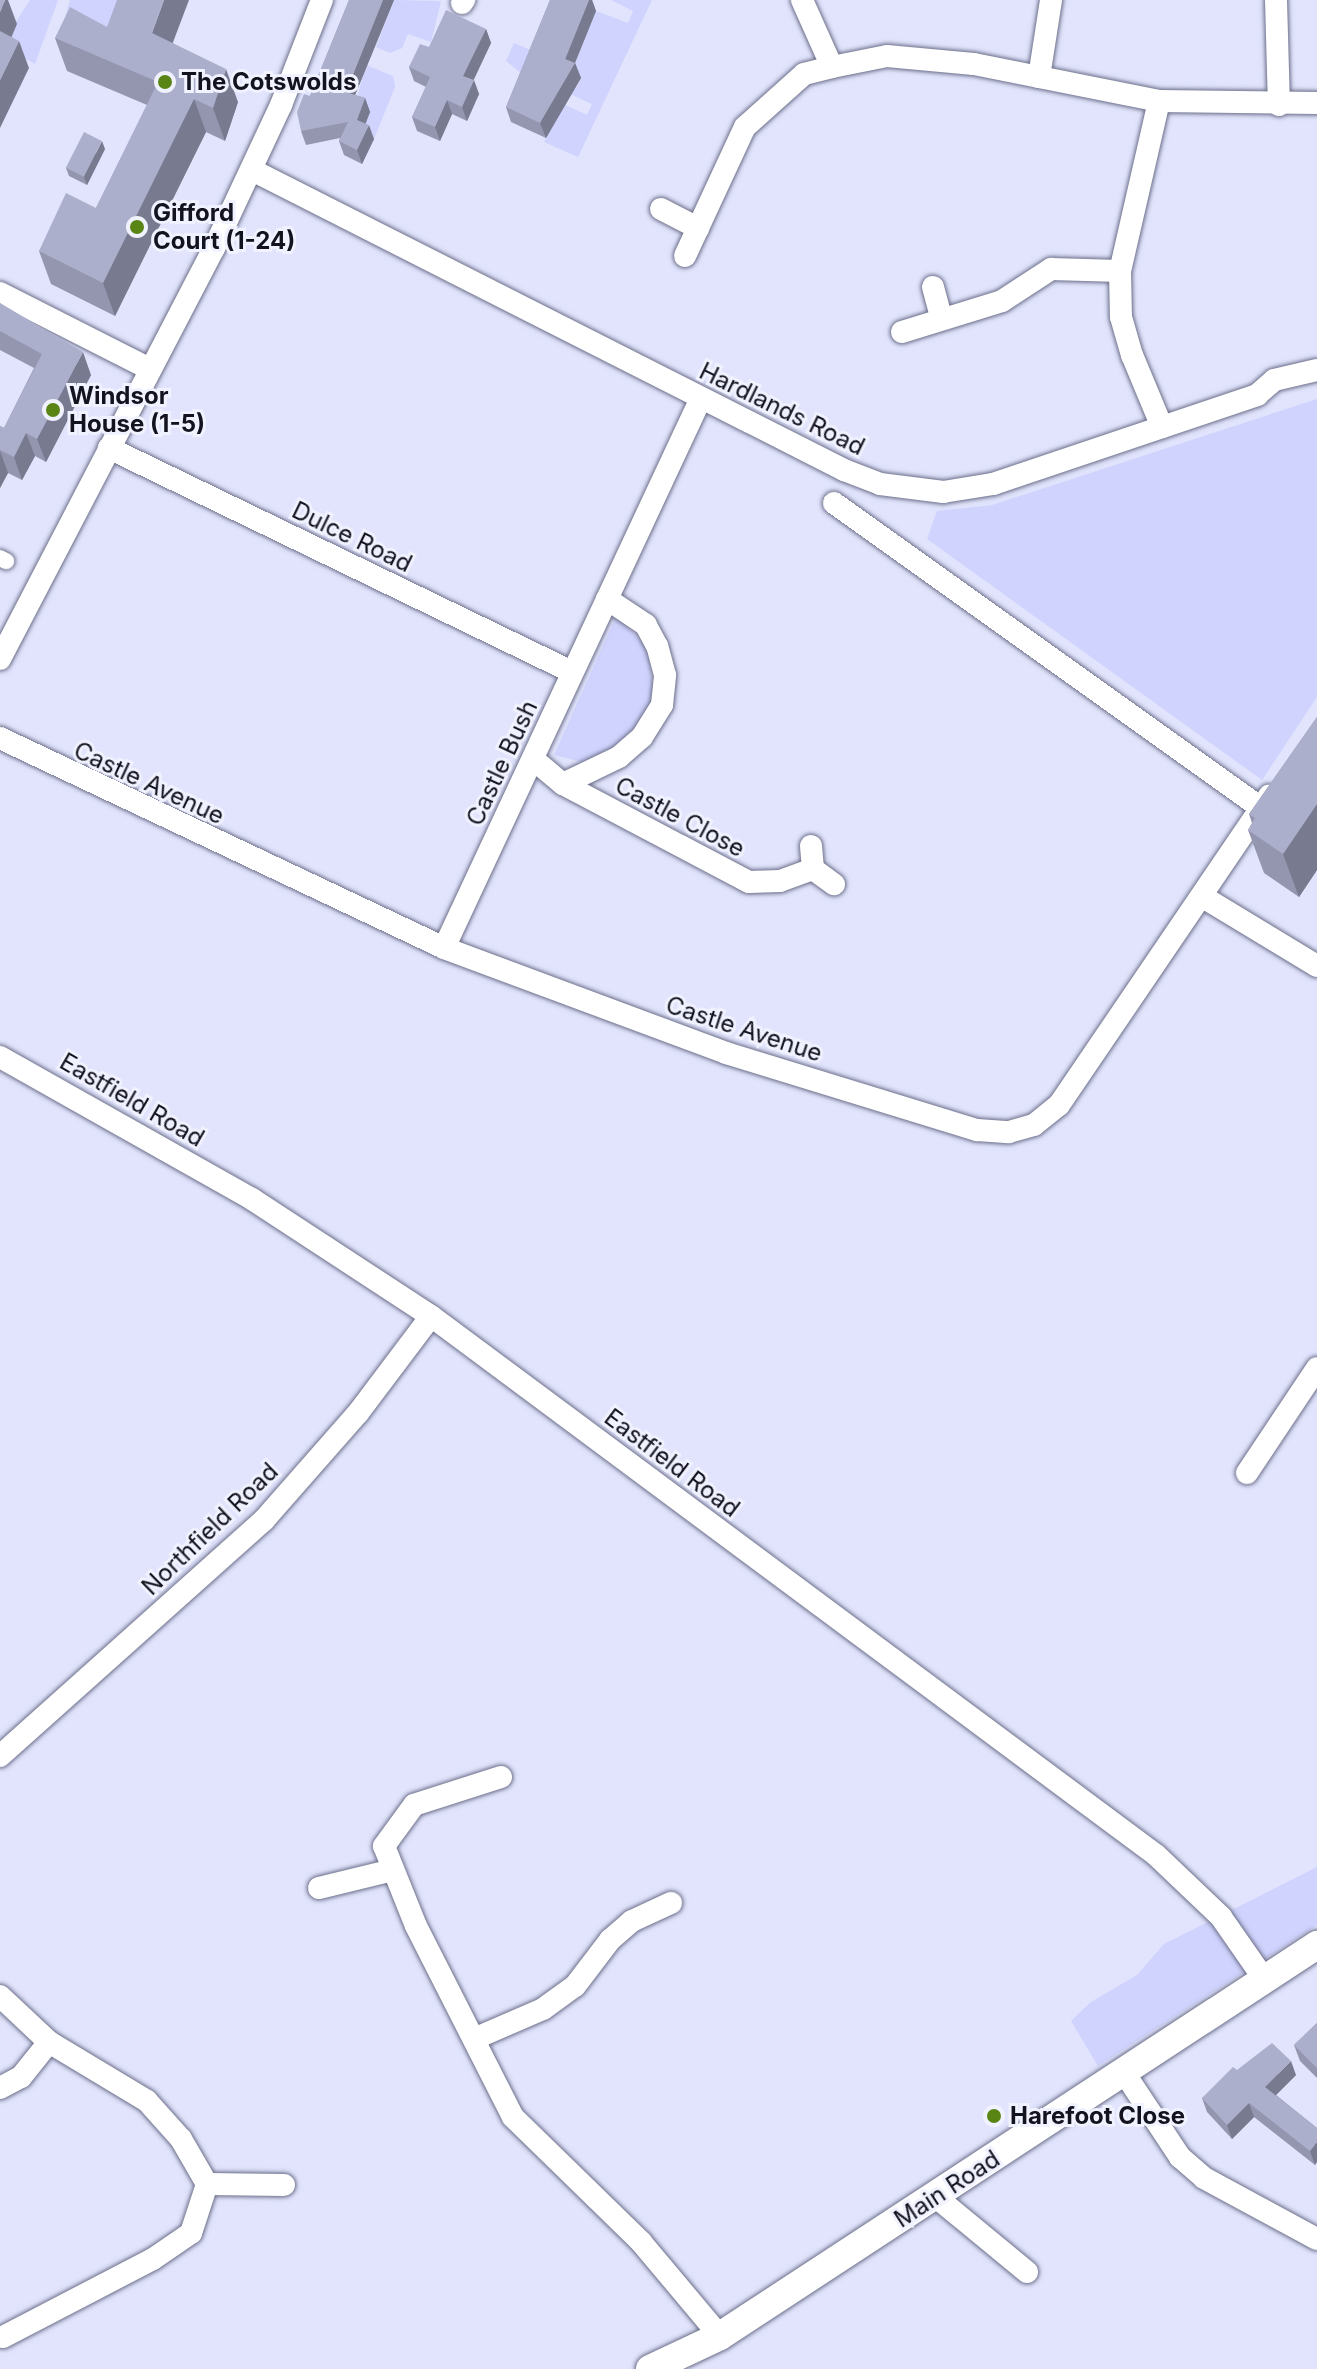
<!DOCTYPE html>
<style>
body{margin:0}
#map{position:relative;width:1317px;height:2369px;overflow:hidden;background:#e1e4fc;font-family:Inter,sans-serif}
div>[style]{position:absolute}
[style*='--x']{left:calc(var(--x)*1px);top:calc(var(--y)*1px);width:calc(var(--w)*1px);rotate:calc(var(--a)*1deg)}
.green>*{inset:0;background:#cfd3fd}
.roads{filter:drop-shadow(0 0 2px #6c6f8a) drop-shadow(0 0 2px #6c6f8a)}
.pedestrian>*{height:16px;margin:-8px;padding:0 8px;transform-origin:8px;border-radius:8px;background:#fff}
.minor>*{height:22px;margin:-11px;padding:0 11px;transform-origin:11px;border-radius:11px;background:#fff}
.tertiary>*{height:28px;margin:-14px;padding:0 14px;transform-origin:14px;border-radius:14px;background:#fff}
.wall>*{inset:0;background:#9496af}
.shaded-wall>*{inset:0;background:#787a8f}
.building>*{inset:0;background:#acafcc;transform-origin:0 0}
.dots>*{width:22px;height:22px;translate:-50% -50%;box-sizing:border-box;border:4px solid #f1f2ff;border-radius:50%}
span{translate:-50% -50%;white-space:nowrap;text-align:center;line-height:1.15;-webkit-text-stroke:6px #f1f2ff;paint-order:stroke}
.poi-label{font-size:24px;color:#12131e;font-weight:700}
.left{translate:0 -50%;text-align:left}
.street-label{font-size:24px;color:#12131e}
</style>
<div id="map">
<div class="green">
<div style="clip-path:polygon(30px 0,58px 0,35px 64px,1px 45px)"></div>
<div style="clip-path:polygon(70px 0,141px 0,118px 61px,63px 25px)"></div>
<div style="clip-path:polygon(394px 0,441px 1px,431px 42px,408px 34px,402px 48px,390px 53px,376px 47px)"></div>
<div style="clip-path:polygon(611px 0,652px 0,578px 157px,544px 142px,561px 103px,587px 115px,592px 104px,561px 90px,565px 83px,576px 88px,581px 79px,569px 73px,596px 11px,628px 23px,633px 11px)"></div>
<div style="clip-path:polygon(514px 43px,531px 50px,521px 73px,506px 61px)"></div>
<div style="clip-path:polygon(366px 65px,393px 76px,395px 87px,374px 139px,349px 127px)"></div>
<div style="clip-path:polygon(1317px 399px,1317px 697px,1262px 780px,927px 539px,937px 511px,992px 505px)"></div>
<div style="clip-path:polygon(616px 617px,647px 646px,653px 688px,649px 707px,632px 735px,599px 758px,582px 762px,554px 755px)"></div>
<div style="clip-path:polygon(1317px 1867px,1317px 1925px,1098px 2066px,1071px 2021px,1091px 2002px,1137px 1975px,1164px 1944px)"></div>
</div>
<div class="roads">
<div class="pedestrian">
<div style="--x:0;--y:558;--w:7;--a:27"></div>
</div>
<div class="minor">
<div style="--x:802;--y:0;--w:73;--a:65.9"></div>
<div style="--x:1276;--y:0;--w:105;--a:88.4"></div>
<div style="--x:462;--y:3;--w:4;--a:-56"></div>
<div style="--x:1039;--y:77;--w:78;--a:-81.1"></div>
<div style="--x:1159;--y:101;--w:174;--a:102.9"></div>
<div style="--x:1120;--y:271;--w:46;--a:88.8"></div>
<div style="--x:1121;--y:317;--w:40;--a:74"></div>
<div style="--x:1132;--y:355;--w:78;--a:67.4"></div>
<div style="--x:252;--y:170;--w:664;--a:26.87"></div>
<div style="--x:844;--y:470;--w:39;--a:21"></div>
<div style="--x:880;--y:484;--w:64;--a:7.2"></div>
<div style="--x:943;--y:492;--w:51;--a:-9.1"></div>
<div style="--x:993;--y:484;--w:279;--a:-18.6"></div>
<div style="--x:1257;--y:395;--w:23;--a:-41"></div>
<div style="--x:1274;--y:380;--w:44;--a:-13.1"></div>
<div style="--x:661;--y:209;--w:42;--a:27.2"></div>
<div style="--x:685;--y:256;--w:142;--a:-65.1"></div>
<div style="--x:745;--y:127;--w:79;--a:-41.9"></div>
<div style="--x:804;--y:74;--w:29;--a:-14"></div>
<div style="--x:832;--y:67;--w:56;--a:-11.3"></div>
<div style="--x:887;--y:56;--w:87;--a:5.3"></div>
<div style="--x:974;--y:64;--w:189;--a:11.3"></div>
<div style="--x:1159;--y:101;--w:158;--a:0.7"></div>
<div style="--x:933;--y:287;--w:30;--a:75"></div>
<div style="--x:0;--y:293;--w:166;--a:26.9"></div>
<div style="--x:902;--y:332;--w:105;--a:-17.2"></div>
<div style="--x:1002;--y:301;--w:59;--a:-33.1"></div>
<div style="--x:1051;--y:269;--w:69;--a:1.7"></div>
<div style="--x:109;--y:448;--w:514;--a:25.82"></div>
<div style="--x:834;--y:503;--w:525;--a:35.54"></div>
<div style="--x:0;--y:659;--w:463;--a:-62.5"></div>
<div style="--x:214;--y:248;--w:158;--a:-64.9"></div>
<div style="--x:281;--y:105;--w:113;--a:-68.7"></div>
<div style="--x:0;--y:738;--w:491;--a:25.3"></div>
<div style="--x:444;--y:948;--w:301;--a:20.4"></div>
<div style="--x:726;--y:1053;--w:263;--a:17.1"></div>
<div style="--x:977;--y:1130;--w:32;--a:4"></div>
<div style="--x:1009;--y:1132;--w:26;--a:-16"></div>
<div style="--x:1034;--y:1125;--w:32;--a:-39"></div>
<div style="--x:1059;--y:1105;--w:374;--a:-55.8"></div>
<div style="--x:533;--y:759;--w:39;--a:40"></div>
<div style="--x:563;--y:784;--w:210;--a:27.8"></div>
<div style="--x:749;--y:882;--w:31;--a:-2"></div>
<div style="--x:780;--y:881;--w:35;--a:-20"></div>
<div style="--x:813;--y:869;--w:26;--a:36"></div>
<div style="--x:563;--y:784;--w:62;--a:-25.7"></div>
<div style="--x:619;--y:757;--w:30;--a:-41"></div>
<div style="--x:642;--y:737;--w:38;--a:-58"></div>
<div style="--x:662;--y:705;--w:30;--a:-84"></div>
<div style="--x:665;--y:675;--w:30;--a:-105"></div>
<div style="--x:657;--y:646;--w:24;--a:-118"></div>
<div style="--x:646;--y:625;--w:47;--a:-146.3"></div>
<div style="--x:811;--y:846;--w:23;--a:85"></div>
<div style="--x:1203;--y:897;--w:133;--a:31.2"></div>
<div style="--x:444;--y:948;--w:607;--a:-64.95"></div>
<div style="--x:0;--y:1057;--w:289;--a:29.4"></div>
<div style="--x:252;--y:1199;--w:214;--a:33.2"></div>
<div style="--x:431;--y:1316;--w:903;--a:36.63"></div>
<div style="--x:1156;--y:1855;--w:90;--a:43.6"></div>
<div style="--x:1221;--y:1917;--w:72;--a:55.2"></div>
<div style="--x:1247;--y:1473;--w:126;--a:-56.3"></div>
<div style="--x:0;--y:1756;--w:354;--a:-41.8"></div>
<div style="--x:264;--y:1520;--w:142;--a:-48.7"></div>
<div style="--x:358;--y:1413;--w:121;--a:-53"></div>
<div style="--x:501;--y:1777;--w:91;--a:162.2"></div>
<div style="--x:414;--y:1805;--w:51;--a:126.2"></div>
<div style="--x:384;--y:1846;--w:86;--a:68.2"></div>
<div style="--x:416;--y:1926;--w:214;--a:63.1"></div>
<div style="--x:513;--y:2117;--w:179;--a:44.3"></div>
<div style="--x:641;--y:2242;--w:123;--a:50"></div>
<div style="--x:319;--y:1888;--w:76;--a:-13.7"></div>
<div style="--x:0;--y:1996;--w:67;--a:43.2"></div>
<div style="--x:49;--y:2042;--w:114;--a:31"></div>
<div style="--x:147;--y:2101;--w:51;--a:48.2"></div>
<div style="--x:181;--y:2139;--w:52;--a:60"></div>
<div style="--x:207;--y:2184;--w:77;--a:0.7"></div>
<div style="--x:476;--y:2038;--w:73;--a:-23.4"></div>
<div style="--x:543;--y:2009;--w:39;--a:-36"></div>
<div style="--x:575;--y:1986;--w:58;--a:-52.7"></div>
<div style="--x:610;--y:1940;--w:29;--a:-41"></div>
<div style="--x:632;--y:1921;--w:43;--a:-24.8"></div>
<div style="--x:1125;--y:2074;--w:100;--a:56.5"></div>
<div style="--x:1180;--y:2157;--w:32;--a:41"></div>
<div style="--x:1204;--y:2178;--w:128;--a:28.4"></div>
<div style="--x:0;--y:2088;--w:24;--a:-28"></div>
<div style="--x:21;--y:2077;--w:45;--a:-51.3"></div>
<div style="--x:936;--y:2197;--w:118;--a:39.5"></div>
<div style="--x:3;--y:2337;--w:169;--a:-27.5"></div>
<div style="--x:153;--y:2259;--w:46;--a:-34.4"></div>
<div style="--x:191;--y:2233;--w:52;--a:-71.9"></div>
</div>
<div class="tertiary">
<div style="--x:650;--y:2369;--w:77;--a:-25.2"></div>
<div style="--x:720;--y:2336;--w:714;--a:-33.22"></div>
</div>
</div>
<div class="wall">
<div style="clip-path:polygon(349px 0,394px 0,355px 95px,365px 98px,370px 112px,365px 124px,374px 139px,362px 164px,344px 155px,339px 141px,340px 138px,306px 145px,301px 131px,310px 96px)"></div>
<div style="clip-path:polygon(550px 0,592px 0,596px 11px,575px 63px,581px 78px,546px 138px,511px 122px,506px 107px)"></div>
<div style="clip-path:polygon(107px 27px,173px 43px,238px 102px,225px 141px,206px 132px,115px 316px,51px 284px,39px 251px,96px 208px,147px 105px,67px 71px,55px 38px)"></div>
<div style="clip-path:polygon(486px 29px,491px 43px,473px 80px,479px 94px,467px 121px,452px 114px,440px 141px,417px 131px,412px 117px,426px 87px,414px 81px,409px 67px,429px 47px)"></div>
<div style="clip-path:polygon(105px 149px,87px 185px,69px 176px,66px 168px)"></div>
<div style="clip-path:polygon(0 303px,91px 375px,46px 462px,35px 456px,22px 480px,8px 473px,0 488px,0 426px,4px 428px,34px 368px,0 350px)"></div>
<div style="clip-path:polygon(1317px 717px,1317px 870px,1299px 897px,1264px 873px,1248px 830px,1252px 823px,1249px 814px)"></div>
<div style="clip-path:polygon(1317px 2023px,1317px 2078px,1300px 2061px,1294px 2045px)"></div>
<div style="clip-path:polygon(1237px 2070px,1296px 2075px,1276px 2095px,1317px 2128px,1315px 2165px,1254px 2117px,1232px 2139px,1207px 2112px,1202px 2098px)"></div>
</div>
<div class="shaded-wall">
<div style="clip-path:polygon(5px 0,8px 0,17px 24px,4px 55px,0 45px,0 12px)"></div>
<div style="clip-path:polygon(164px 0,189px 0,164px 66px,152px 33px)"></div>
<div style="clip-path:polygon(383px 0,394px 0,351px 105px,346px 92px)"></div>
<div style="clip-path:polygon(589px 0,592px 0,596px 11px,572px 70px,575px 63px,581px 78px,546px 138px,540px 123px)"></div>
<div style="clip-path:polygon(486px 29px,491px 43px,469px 90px,463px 76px)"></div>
<div style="clip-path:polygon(19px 41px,29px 68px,0 128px,0 80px)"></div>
<div style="clip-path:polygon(226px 69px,238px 102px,225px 141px,213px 108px)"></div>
<div style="clip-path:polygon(474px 80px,479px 94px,467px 121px,462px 107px)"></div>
<div style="clip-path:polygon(365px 98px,370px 112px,362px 133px,357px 120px)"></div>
<div style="clip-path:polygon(194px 99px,206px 132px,115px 316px,103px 283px)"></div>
<div style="clip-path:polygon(447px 100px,452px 114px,440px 141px,435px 127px)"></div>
<div style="clip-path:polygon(369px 125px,374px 139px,362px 164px,357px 150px)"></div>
<div style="clip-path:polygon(102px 141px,105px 149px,87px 185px,84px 177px)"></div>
<div style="clip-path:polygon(83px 352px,91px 375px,46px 462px,37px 439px)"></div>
<div style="clip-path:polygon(26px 433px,35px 456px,22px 480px,14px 457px)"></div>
<div style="clip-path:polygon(0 451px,8px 473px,0 488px)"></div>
<div style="clip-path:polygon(1317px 804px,1317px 870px,1299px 897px,1283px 854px)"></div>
<div style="clip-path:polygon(1291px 2061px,1296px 2075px,1270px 2101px,1265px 2087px)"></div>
<div style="clip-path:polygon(1249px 2103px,1254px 2117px,1232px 2139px,1227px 2125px)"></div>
<div style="clip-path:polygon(1317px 2142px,1317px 2162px,1315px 2165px,1310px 2151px)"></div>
</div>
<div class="building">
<div style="clip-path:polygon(0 0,5px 0,0 12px)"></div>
<div style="clip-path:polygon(117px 0,164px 0,152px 33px,226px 69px,213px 108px,194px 99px,103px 283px,39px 251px,66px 193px,96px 208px,158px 82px,55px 38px,70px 7px,107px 27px)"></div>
<div style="clip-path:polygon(349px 0,383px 0,346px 92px,365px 98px,357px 120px,369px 125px,357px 150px,339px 141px,348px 122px,301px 131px,297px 112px,304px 94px,310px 96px)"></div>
<div style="clip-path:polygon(550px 0,589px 0,565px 59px,575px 63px,540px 123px,506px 107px)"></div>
<div style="clip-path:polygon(446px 10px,486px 29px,463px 76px,474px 80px,462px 107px,447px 100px,435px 127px,412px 117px,430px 77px,409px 67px,420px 44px,429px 47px)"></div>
<div style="clip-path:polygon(0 31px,19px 41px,0 80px)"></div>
<div style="left:84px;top:132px;width:20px;height:40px;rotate:27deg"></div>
<div style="clip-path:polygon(0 303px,83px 352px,37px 439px,26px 433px,14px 457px,0 450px,0 426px,4px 428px,42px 354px,0 331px)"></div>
<div style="clip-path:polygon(1317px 717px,1317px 804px,1283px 854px,1248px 830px,1255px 818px,1249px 814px)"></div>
<div style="clip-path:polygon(1317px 2023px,1317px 2068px,1294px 2045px)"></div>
<div style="clip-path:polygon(1272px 2043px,1291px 2061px,1265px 2087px,1317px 2128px,1317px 2142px,1310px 2151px,1249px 2103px,1227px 2125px,1202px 2098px,1233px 2067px,1237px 2070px)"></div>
</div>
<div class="dots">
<div style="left:165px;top:82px;background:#598514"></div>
<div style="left:137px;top:227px;background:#598514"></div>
<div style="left:53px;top:410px;background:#598514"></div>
<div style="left:994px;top:2116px;background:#598514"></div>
</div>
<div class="poi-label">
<span class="left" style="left:181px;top:82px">The Cotswolds</span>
<span class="left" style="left:153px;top:227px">Gifford<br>Court (1-24)</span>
<span class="left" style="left:69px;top:410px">Windsor<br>House (1-5)</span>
<span class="left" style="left:1010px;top:2116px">Harefoot Close</span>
</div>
<div class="street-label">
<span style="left:782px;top:409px;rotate:26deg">Hardlands Road</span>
<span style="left:352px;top:537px;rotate:26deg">Dulce Road</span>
<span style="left:502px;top:763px;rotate:-65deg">Castle Bush</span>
<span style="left:149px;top:783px;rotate:25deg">Castle Avenue</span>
<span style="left:680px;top:817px;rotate:28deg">Castle Close</span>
<span style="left:744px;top:1029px;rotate:18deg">Castle Avenue</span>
<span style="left:132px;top:1100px;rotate:30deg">Eastfield Road</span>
<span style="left:672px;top:1463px;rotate:37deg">Eastfield Road</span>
<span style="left:210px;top:1529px;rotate:-44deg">Northfield Road</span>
<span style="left:947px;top:2189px;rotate:-33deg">Main Road</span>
</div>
</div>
